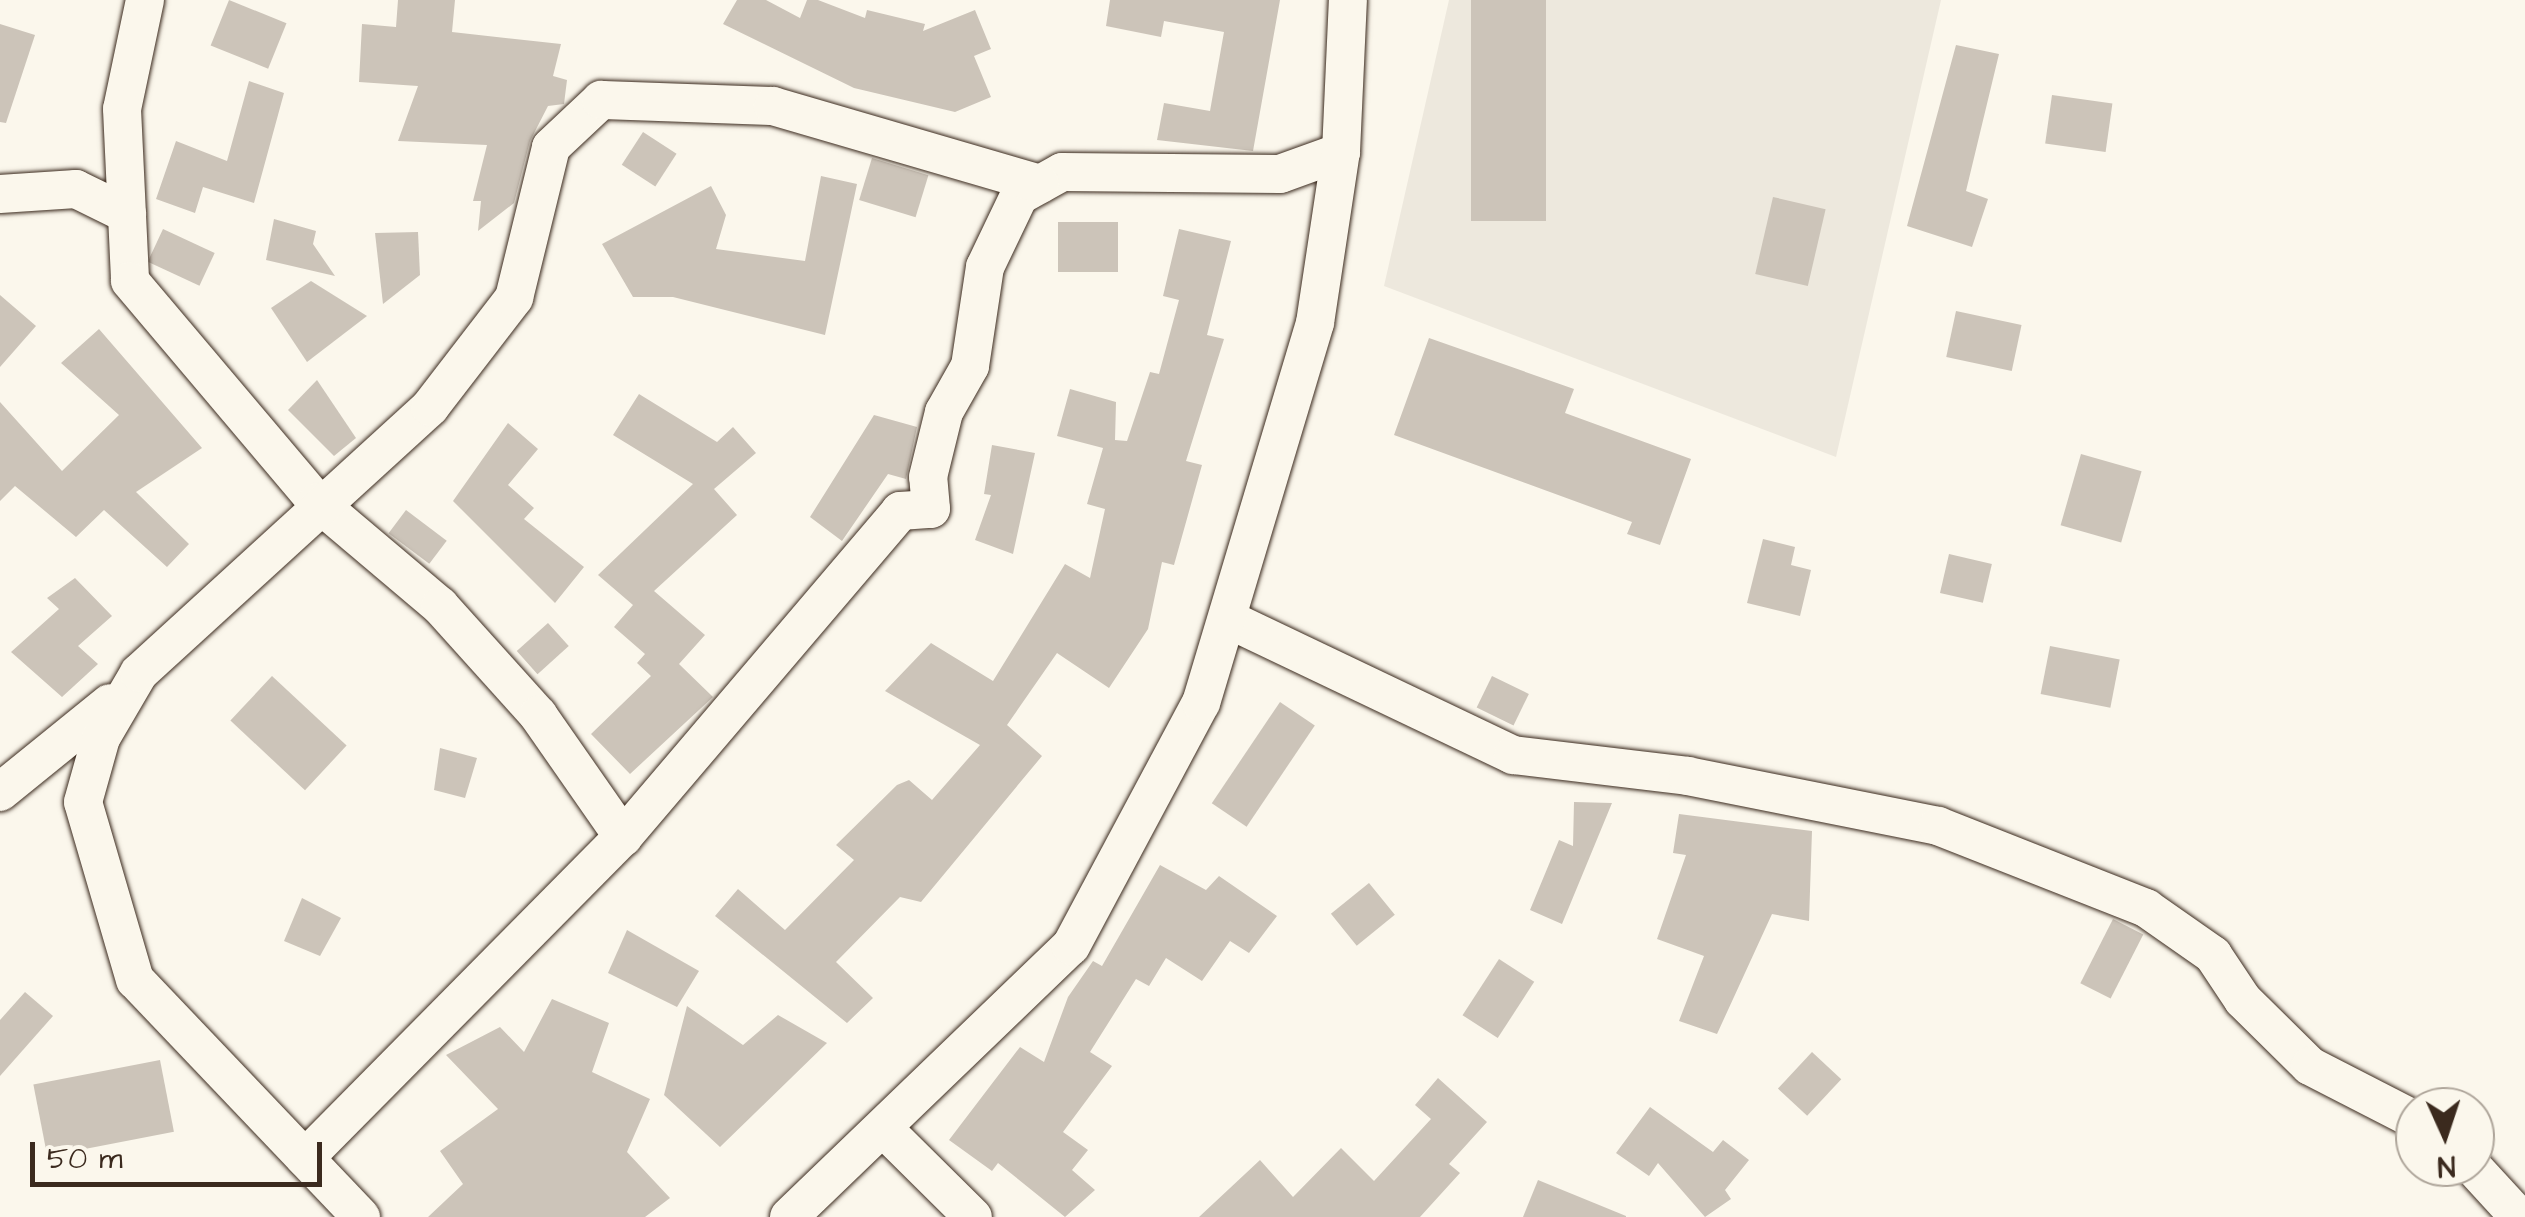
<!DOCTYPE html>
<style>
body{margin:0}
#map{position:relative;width:2525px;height:1217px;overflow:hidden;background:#fbf7ec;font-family:"Architects Daughter",sans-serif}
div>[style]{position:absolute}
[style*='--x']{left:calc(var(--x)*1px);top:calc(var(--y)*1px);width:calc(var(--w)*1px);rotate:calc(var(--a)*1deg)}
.built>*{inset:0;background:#ede8dd}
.building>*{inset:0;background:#ccc4b9;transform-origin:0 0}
.roads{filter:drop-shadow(0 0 2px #3b2a1e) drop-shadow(0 0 2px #3b2a1e)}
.minor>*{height:38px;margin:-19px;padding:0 19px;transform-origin:19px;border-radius:19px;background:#fbf7ec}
span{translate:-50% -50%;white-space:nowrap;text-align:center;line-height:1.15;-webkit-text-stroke:9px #fbf7ec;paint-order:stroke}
.north{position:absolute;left:2395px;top:1087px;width:100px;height:100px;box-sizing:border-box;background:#fbf7ec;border:2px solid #aea59a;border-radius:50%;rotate:177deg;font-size:28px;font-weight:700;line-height:40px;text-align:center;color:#3b2a1e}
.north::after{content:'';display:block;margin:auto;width:35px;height:45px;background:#3b2a1e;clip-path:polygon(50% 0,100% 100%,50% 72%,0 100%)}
.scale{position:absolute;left:30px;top:1142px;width:292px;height:45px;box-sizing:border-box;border:5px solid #3b2a1e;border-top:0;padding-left:12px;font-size:30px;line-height:35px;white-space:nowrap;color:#3b2a1e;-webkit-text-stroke:8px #fbf7ec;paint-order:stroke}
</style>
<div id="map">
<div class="built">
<div style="clip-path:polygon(1449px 0,1941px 0,1836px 457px,1384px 286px)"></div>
</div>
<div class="building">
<div style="left:229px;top:0;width:62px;height:49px;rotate:22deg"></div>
<div style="clip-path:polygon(398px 0,455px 0,452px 32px,561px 44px,553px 76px,567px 80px,564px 104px,548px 106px,530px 141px,514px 203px,478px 231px,481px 201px,473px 201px,487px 145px,398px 141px,418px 86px,359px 82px,362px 24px,396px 27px)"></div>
<div style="clip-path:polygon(737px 0,766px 0,800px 18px,807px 0,818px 0,865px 18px,867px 10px,925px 24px,923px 31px,975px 10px,991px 49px,974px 56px,991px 97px,955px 112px,854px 88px,723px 24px)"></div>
<div style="clip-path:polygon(1110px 0,1280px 0,1253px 151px,1157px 140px,1164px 103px,1210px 111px,1224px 32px,1164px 21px,1161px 37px,1106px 26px)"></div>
<div style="left:1471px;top:0;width:75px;height:221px"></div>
<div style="clip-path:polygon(0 24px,35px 35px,6px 123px,0 122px)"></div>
<div style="clip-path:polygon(1956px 45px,1999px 54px,1966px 191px,1988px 199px,1972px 247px,1907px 226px)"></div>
<div style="clip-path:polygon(249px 81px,284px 93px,254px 203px,203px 187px,195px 213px,156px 199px,176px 141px,227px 161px)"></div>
<div style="left:2052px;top:95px;width:61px;height:49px;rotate:8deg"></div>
<div style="left:643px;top:132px;width:40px;height:39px;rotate:33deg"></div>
<div style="left:872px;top:158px;width:59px;height:44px;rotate:17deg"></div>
<div style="clip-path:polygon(821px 176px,857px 184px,825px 335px,673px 297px,633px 297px,602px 244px,711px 186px,726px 215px,716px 249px,805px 261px)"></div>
<div style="left:1773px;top:197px;width:54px;height:79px;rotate:13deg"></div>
<div style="clip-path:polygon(274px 219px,316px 231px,313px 244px,335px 276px,266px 260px)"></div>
<div style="left:1058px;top:222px;width:60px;height:50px"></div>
<div style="left:163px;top:229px;width:57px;height:36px;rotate:25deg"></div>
<div style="clip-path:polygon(1179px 229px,1231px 241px,1207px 335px,1224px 339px,1186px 461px,1202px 465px,1174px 565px,1162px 562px,1148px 629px,1109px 688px,1057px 653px,1007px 725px,1042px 756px,921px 902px,900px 897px,836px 962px,873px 998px,847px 1023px,715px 916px,738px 889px,785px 930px,854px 860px,836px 845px,897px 785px,909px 780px,932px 800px,980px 745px,885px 691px,931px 643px,993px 681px,1065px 564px,1090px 578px,1105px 509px,1087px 504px,1103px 448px,1057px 436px,1070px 389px,1116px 402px,1115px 440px,1127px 441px,1150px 372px,1159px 374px,1179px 300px,1163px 296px)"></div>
<div style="clip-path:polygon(418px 232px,420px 275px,383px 304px,375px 233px)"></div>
<div style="clip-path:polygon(311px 281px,367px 316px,307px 362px,271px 308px)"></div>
<div style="clip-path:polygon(0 295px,36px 326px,0 367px)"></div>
<div style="left:1956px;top:311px;width:67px;height:47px;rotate:12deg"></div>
<div style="clip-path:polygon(99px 329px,202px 448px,136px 492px,189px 544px,167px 567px,104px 510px,76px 537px,15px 486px,0 501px,0 402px,62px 471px,119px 415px,61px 363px)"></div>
<div style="clip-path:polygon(1429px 338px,1574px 389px,1565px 413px,1691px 459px,1660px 545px,1627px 534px,1632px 522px,1394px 435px)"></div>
<div style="clip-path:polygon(317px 380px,356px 438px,334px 456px,288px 410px)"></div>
<div style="clip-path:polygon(639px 394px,717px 442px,733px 427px,756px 453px,714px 489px,737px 515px,654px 591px,705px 635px,679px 664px,713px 697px,630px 774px,591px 734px,651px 676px,637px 663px,645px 654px,614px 627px,633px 605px,598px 575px,693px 484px,613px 435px)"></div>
<div style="clip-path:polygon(874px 415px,917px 427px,906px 479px,888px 474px,842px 541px,810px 517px)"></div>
<div style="clip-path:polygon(508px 423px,538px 449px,508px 485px,534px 508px,524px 519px,584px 567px,555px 603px,453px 501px)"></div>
<div style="clip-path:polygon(992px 445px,1035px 453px,1013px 554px,975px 540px,991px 495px,984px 494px)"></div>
<div style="left:2081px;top:454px;width:63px;height:74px;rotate:16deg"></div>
<div style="left:406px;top:510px;width:51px;height:29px;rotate:37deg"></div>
<div style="clip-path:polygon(1763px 539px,1795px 547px,1791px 565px,1811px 570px,1800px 616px,1747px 603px)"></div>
<div style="left:1949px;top:554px;width:44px;height:40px;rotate:13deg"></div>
<div style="clip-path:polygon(75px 578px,112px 616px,78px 646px,98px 664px,62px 697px,11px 652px,59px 609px,47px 598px)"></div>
<div style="left:548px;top:623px;width:31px;height:42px;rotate:48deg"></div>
<div style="left:2050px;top:646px;width:71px;height:49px;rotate:11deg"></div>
<div style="left:272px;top:676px;width:102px;height:61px;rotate:43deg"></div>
<div style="left:1492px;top:676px;width:41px;height:35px;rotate:26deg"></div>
<div style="left:1280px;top:702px;width:42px;height:122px;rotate:34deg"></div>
<div style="clip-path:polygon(440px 748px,477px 758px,465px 798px,434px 790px)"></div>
<div style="clip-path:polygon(1574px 802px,1612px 803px,1562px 924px,1530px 910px,1559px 840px,1573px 846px)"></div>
<div style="clip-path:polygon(1679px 814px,1812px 831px,1809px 921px,1772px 914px,1717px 1034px,1679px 1021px,1704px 956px,1657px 939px,1686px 855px,1673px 853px)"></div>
<div style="clip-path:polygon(1160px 865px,1206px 890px,1219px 876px,1277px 916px,1249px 953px,1230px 941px,1202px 981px,1166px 958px,1149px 986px,1136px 979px,1090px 1052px,1112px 1066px,1063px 1132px,1088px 1150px,1072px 1170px,1095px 1190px,1065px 1217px,998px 1163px,992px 1171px,949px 1140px,1020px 1047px,1044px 1062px,1068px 997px,1093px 961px,1102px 966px)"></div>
<div style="left:1369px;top:883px;width:41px;height:49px;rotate:51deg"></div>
<div style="clip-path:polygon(302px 898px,341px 918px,320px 956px,284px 941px)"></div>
<div style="left:2113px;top:919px;width:34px;height:72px;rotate:27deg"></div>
<div style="clip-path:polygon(627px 930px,699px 971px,677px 1007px,608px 973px)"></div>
<div style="left:1499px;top:959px;width:42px;height:67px;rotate:33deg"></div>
<div style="clip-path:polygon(25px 992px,53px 1016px,0 1076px,0 1020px)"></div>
<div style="clip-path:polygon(552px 999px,609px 1023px,592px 1072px,650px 1099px,627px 1152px,670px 1198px,645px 1217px,428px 1217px,463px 1184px,440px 1151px,498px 1109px,446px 1055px,500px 1027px,524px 1052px)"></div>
<div style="clip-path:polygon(687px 1006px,743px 1045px,778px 1015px,827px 1043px,720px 1147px,664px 1095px)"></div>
<div style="left:1812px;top:1052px;width:40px;height:50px;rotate:43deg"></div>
<div style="left:160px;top:1060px;width:73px;height:129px;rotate:79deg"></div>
<div style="clip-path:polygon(1438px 1078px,1487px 1122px,1449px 1164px,1460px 1173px,1420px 1217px,1199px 1217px,1260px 1160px,1293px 1197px,1341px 1148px,1374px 1181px,1431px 1119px,1415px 1105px)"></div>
<div style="clip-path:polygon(1650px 1107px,1713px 1152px,1723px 1140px,1749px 1160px,1725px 1190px,1731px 1199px,1705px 1217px,1658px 1163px,1649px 1176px,1616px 1153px)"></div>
<div style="clip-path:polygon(1538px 1180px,1626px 1216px,1626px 1217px,1523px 1217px)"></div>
</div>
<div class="roads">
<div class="minor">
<div style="--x:145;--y:0;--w:111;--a:101.9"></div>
<div style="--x:122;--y:109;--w:172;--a:87.3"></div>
<div style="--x:130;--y:281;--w:289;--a:49.8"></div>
<div style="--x:317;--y:502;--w:161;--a:40.2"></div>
<div style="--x:440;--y:606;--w:147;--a:48"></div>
<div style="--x:538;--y:715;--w:149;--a:55.1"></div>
<div style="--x:0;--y:194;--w:76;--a:-3.8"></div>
<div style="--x:76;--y:189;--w:57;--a:26.1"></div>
<div style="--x:1230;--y:620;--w:314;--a:25.5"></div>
<div style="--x:1513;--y:755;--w:176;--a:6.8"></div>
<div style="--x:1688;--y:776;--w:255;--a:11.3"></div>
<div style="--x:1938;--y:826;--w:224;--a:21.5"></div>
<div style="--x:2146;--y:908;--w:82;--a:35"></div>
<div style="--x:2213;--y:955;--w:54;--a:56.3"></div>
<div style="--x:2243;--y:1000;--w:94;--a:44.6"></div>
<div style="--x:2310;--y:1066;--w:118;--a:27.2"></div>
<div style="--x:0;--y:792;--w:141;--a:-39"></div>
<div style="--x:884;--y:1129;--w:125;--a:44.7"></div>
<div style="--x:305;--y:1158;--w:452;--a:-45.3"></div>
<div style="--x:623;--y:837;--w:428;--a:-49.6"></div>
<div style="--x:900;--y:511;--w:31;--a:-4"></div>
<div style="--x:931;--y:509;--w:32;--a:-95"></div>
<div style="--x:928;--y:477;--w:67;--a:-76.2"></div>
<div style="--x:944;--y:412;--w:53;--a:-60.5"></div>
<div style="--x:970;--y:366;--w:100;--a:-81.4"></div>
<div style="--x:985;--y:267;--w:79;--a:-64.4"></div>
<div style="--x:1019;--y:196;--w:49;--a:-29.2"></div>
<div style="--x:1062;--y:172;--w:218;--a:0.5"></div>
<div style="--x:1280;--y:174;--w:65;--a:-19.8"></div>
<div style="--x:2473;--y:1167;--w:68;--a:47.4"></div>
<div style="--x:361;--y:1217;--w:327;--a:-133.6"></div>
<div style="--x:135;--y:980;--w:185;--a:-106.3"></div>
<div style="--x:83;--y:802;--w:66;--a:-74.3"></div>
<div style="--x:101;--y:738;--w:75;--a:-59.7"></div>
<div style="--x:139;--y:673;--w:394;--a:-42.4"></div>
<div style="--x:430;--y:407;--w:138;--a:-52.4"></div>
<div style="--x:514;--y:298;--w:155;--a:-76.2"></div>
<div style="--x:551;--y:147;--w:69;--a:-43.2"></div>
<div style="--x:601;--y:100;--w:172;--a:2"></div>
<div style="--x:773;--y:106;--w:278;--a:16.3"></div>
<div style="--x:789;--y:1217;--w:391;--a:-43.9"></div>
<div style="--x:1071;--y:946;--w:276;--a:-61.9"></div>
<div style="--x:1201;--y:703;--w:397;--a:-73.3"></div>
<div style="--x:1315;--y:323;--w:173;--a:-81.4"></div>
<div style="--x:1341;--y:152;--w:152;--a:-87.4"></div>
</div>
</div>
<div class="north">N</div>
<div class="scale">50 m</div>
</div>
